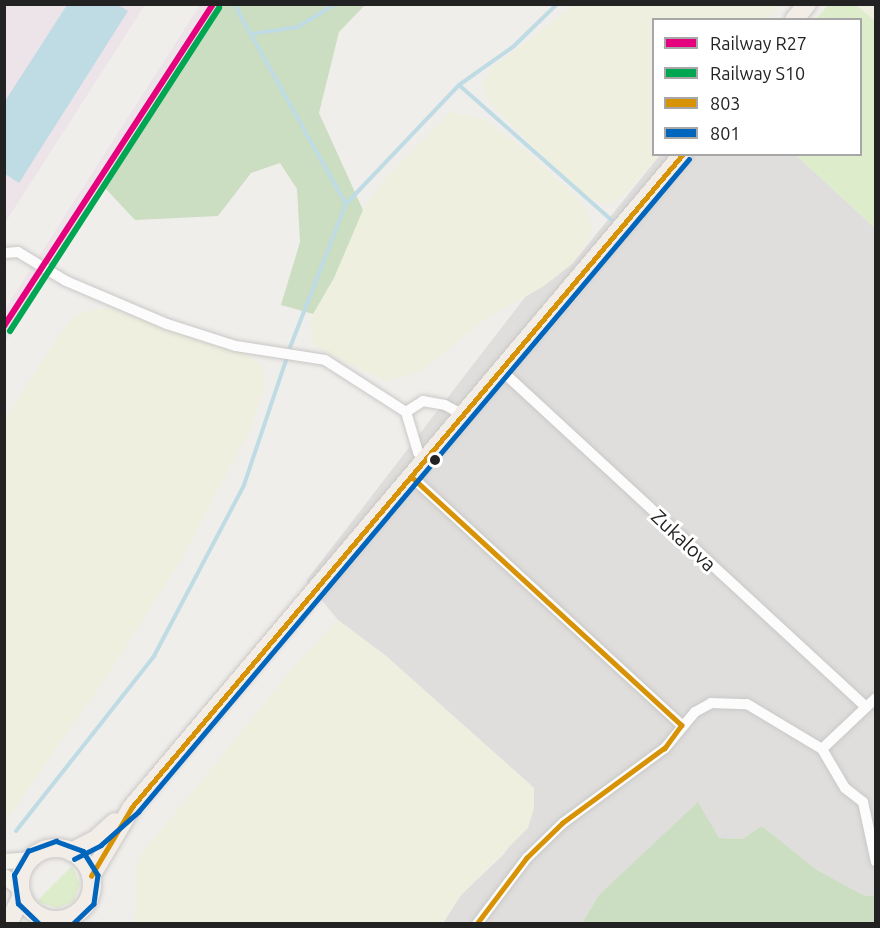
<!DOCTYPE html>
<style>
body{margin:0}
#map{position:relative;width:880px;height:928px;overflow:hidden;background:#f0eeeb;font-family:Ubuntu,sans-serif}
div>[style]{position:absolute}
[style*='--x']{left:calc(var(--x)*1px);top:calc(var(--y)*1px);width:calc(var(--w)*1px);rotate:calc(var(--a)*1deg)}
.residential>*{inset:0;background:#dfdedc}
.industrial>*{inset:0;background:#ede4e9}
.farmland>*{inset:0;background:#efefdf}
.grass>*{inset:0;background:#ddeccb}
.forest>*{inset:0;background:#cbdec1}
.water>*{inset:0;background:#bfdbe3}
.stream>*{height:4px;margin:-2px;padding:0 2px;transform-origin:2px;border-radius:2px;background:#bfdbe3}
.roads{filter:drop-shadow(0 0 2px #c9c8c7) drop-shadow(0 0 2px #c9c8c7)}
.street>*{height:10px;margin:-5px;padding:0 5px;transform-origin:5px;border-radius:5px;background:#fdfcfc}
.secondary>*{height:15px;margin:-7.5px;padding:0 7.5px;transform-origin:7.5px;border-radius:7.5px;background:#f4f4ed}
.primary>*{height:18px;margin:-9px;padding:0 9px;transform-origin:9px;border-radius:9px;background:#f3ede7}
.primary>.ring{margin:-9px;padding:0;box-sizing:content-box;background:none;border:18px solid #f3ede7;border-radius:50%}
.bus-1>*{height:4.5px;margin:-2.25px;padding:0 2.25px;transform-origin:2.25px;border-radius:2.25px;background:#d79205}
.bus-2>*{height:4.5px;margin:-2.25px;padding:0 2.25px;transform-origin:2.25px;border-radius:2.25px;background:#0065bd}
.rail-1>*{height:6px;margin:-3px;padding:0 3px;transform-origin:3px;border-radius:3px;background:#e5007d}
.rail-2>*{height:6px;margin:-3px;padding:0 3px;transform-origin:3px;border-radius:3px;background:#00a651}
.dots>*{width:16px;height:16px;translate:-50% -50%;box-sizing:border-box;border:3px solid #fff;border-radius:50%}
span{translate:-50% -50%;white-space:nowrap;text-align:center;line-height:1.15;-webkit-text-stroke:6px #fff;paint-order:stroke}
.street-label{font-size:20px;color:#222}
.frame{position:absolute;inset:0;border:6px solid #222;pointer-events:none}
.legend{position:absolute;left:652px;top:18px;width:210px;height:138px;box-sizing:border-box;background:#fff;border:2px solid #a7a7a7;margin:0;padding:8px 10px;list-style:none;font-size:18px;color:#222}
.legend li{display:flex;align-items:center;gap:12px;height:30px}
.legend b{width:30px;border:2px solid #a7a7a7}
</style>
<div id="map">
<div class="residential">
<div style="clip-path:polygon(660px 155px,796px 155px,875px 228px,875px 895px,865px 896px,817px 870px,762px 826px,742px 839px,719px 838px,599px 895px,582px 923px,443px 923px,461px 895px,504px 854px,534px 808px,534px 788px,386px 656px,338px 620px,306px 581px,526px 296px,573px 263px)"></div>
</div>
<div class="industrial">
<div style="clip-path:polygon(5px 5px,145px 5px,5px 223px)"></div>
<div style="clip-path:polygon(200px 5px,223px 5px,5px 343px,5px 309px)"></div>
</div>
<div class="farmland">
<div style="clip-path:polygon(575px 5px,575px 4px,780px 5px,768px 19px,654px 20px,654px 154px,660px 155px,619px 200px,601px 204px,589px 198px,533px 147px,485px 97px,482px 84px,492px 67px)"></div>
<div style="clip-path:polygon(856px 5px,875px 5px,875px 21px,861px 10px)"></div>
<div style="clip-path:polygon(450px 112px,484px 119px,525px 150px,581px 201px,592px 224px,591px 236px,573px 263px,544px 286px,484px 320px,420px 372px,389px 381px,380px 379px,318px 348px,312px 342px,310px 322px,365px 206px,389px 174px)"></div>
<div style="clip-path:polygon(107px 308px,245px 354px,261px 365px,266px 383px,250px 430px,183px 557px,107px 676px,5px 822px,5px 419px,59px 335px,76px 314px)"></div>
<div style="clip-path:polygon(338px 620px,386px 656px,534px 788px,534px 808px,528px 828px,461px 895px,443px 923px,134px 923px,137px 860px,296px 664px)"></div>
</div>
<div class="grass">
<div style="clip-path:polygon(828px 5px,856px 5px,875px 21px,875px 228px,796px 155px,860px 154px,860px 20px,816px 19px)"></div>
<div style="clip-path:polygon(72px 866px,80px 884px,74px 901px,58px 908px,41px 903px,38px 900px)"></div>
</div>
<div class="forest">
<div style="clip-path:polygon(223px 5px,365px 5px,339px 32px,319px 113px,363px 210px,334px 278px,313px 314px,281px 305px,300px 242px,297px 189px,280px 163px,251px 173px,218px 216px,135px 220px,105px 188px)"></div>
<div style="clip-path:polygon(698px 802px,719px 838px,742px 839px,762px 826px,817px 870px,865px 896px,875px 895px,875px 923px,582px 923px,599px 895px)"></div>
</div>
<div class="water">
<div style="clip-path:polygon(67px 5px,118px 5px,128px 11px,19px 183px,5px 174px,5px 101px)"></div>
</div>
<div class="stream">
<div style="--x:234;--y:4;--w:229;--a:60.8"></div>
<div style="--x:251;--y:34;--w:48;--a:-8.5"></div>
<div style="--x:298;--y:27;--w:44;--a:-31.9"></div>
<div style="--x:459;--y:85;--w:210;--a:41.5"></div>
<div style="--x:289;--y:350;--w:157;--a:-68.7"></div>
<div style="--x:346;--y:204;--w:164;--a:-46.5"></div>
<div style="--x:459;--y:85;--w:67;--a:-35.3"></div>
<div style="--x:514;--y:46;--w:60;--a:-44.3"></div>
<div style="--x:16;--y:831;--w:223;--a:-51.7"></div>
<div style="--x:154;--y:656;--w:193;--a:-62.2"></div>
<div style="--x:244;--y:485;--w:135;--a:-71.4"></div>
</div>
<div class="roads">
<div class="street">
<div style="--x:4;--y:253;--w:14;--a:-4"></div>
<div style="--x:18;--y:252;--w:56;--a:31.1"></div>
<div style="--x:66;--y:281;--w:110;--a:23.1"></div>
<div style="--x:167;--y:324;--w:72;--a:17.7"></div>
<div style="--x:236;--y:346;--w:90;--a:8.9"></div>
<div style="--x:325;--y:360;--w:96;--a:32.7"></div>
<div style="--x:406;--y:412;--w:42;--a:73.3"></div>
<div style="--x:418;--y:452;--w:13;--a:48"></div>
<div style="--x:503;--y:372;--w:494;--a:42.7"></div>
<div style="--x:406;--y:412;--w:20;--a:-33"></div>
<div style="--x:423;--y:401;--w:22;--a:10"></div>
<div style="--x:445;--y:405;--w:23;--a:29"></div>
<div style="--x:413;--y:478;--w:365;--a:42.6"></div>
<div style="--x:822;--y:749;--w:45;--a:59.5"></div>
<div style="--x:845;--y:788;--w:23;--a:38"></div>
<div style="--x:863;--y:802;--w:61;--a:77.8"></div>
<div style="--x:477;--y:924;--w:83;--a:-52.9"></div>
<div style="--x:527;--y:858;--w:50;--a:-44.2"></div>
<div style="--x:563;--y:823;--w:127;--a:-36.3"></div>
<div style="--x:665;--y:748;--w:47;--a:-50.2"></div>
<div style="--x:695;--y:712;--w:18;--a:-29"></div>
<div style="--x:711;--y:703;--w:36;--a:2"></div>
<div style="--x:747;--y:704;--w:87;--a:31"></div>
<div style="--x:822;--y:749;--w:74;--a:-43.4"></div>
</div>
<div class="secondary">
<div style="--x:4;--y:861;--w:26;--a:-4"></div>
<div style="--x:4;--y:876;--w:21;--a:37"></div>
</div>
<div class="primary">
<div style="--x:794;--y:20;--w:21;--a:-51"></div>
<div class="ring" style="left:20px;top:848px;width:54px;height:54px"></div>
<div style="--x:71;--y:852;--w:28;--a:-27"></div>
<div style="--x:96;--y:839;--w:25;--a:-42"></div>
<div style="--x:91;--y:876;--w:80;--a:-59.3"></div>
<div style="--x:132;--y:807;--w:854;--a:-49.84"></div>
<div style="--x:8;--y:924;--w:32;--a:-64"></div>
</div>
</div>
<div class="bus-1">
<div style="--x:413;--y:478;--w:365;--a:42.6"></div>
<div style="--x:682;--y:725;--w:29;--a:126"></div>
<div style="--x:665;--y:748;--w:127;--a:143.7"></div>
<div style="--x:563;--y:823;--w:50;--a:135.8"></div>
<div style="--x:527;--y:858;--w:83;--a:127.1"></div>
<div style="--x:91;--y:876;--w:80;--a:-59.3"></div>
<div style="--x:132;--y:807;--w:854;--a:-49.84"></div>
</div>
<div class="bus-2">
<div style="--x:74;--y:859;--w:30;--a:-27"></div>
<div style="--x:101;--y:845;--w:50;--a:-41.7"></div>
<div style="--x:138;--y:812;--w:854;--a:-49.84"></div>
<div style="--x:39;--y:924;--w:29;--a:-136"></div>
<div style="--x:18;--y:904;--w:29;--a:-98"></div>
<div style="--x:14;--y:875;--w:28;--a:-60"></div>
<div style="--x:28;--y:851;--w:30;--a:-20"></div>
<div style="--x:56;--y:841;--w:29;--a:20"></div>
<div style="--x:83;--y:851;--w:28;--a:58"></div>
<div style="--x:98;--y:875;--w:29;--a:98"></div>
<div style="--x:94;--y:904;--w:29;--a:136"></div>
</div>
<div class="rail-1">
<div style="--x:4;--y:326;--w:384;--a:-57"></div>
</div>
<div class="rail-2">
<div style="--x:10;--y:331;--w:385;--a:-57.1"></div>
</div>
<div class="dots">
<div style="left:435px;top:460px;background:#222"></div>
</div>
<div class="street-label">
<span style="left:684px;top:540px;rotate:43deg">Zukalova</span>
</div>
<div class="frame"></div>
<ul class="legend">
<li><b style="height:8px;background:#e5007d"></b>Railway R27</li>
<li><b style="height:8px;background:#00a651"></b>Railway S10</li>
<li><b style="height:8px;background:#d79205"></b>803</li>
<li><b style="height:8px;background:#0065bd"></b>801</li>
</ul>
</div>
